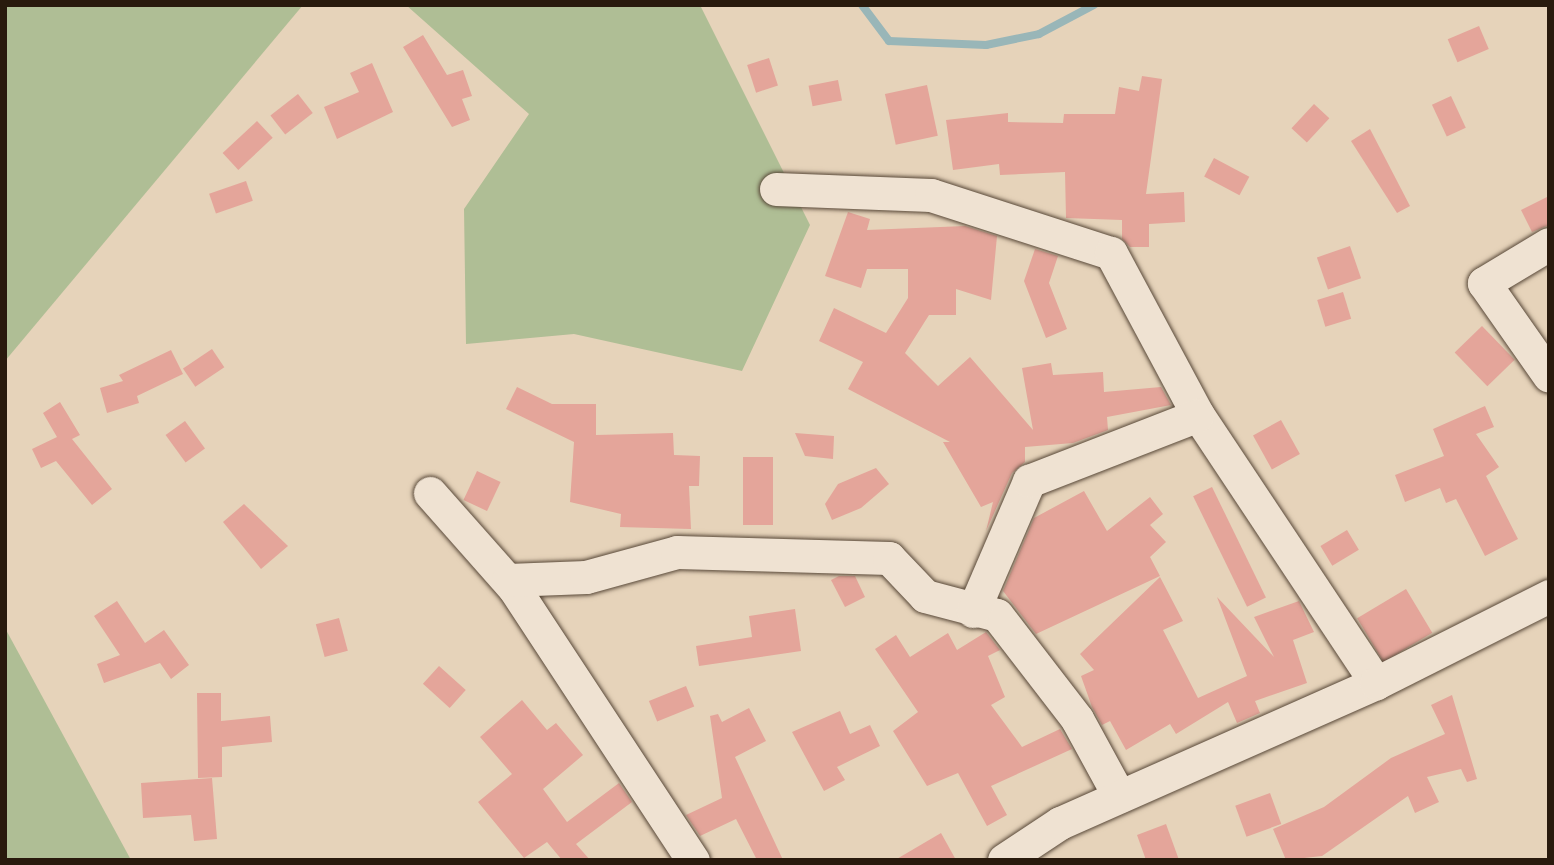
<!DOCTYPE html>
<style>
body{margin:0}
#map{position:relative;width:1554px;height:865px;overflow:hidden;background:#e6d3ba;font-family:"EB Garamond",serif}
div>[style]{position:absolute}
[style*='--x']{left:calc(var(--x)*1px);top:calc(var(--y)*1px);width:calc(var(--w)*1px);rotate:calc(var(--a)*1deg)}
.green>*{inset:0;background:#afbe95}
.stream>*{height:8px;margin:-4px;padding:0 4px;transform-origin:4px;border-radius:4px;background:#99b6b8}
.building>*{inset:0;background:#e4a59a;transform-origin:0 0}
.roads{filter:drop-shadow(0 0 2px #584838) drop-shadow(0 0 2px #584838)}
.minor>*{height:33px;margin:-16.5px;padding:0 16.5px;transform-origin:16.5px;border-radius:16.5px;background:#efe2d2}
span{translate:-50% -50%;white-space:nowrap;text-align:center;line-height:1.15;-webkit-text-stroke:5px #efe2d2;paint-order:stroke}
.frame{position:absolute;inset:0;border:7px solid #291a0d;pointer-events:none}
</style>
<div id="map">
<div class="green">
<div style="clip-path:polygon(5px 5px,303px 5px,5px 361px)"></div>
<div style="clip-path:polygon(406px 5px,700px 5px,810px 225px,742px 371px,574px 334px,466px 344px,464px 209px,529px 114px)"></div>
<div style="clip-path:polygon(5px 628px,131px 860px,5px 860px)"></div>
</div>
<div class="stream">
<div style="--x:862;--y:5;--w:45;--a:53.1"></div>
<div style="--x:889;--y:41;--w:97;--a:2.4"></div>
<div style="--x:986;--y:45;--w:54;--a:-11.7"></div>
<div style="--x:1039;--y:34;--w:62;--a:-27.8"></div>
</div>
<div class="building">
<div style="left:1479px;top:26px;width:25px;height:34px;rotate:67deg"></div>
<div style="clip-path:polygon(423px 35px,447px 75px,463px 70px,472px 96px,462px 99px,470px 120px,452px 127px,403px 47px)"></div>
<div style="left:769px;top:58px;width:29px;height:23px;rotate:72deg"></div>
<div style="clip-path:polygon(372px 63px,393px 112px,337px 139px,324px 107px,359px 92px,350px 73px)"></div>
<div style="clip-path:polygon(1142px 76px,1162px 79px,1146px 194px,1184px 192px,1185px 222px,1149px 224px,1149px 247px,1130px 247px,1122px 239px,1122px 220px,1066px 218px,1065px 172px,1000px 175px,999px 164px,953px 170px,946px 120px,1008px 113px,1008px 122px,1063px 123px,1064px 114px,1115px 114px,1119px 87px,1139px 91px)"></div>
<div style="left:838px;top:80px;width:21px;height:30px;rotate:79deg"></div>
<div style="left:927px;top:85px;width:52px;height:43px;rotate:78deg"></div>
<div style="left:298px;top:94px;width:24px;height:35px;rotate:52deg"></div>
<div style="left:1451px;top:96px;width:35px;height:21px;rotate:65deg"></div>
<div style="left:1314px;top:104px;width:21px;height:33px;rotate:43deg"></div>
<div style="left:257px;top:121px;width:23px;height:47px;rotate:47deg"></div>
<div style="clip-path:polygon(1370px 129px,1410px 206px,1397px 213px,1351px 141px)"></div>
<div style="left:1214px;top:158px;width:40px;height:21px;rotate:28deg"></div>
<div style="left:246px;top:181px;width:21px;height:39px;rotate:71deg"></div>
<div style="clip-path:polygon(1549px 196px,1549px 225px,1532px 232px,1521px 210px)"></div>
<div style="clip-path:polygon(848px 212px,870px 219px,867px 230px,965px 226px,997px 236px,991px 300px,956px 289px,956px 315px,929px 315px,905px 353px,938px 386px,970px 357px,1033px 430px,1022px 368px,1051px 363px,1053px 375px,1103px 372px,1104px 392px,1161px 387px,1171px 405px,1107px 417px,1108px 430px,1073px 443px,1025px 447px,1025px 462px,1012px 473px,986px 531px,993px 502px,981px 507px,943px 442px,950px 442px,848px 389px,863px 362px,819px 341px,834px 308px,886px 333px,908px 298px,908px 269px,867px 269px,861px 288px,825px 276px)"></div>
<div style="left:1350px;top:246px;width:34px;height:35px;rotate:71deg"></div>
<div style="clip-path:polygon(1035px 249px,1058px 256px,1049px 283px,1067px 329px,1046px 338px,1024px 281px)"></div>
<div style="left:1343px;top:292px;width:28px;height:27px;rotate:73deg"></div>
<div style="left:1482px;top:326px;width:47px;height:38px;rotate:46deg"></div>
<div style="left:212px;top:349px;width:22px;height:35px;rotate:56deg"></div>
<div style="clip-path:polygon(171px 350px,183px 374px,137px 396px,139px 403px,107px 413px,100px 388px,123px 381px,119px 375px)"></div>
<div style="clip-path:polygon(517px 387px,552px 404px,596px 404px,596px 435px,673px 433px,674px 455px,700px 456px,699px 486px,689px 486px,691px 529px,620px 527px,621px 514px,570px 502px,574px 442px,506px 409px)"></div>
<div style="clip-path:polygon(60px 402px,80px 435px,72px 439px,112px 489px,92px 505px,56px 461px,41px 468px,32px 449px,57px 437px,43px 413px)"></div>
<div style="clip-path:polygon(1485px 406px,1494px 427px,1476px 434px,1499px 467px,1486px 476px,1518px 539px,1485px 556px,1456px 499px,1446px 503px,1440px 488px,1405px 502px,1395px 475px,1444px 456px,1433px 429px)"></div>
<div style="left:1281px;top:420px;width:39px;height:32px;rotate:61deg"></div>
<div style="left:185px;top:421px;width:34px;height:24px;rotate:54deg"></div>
<div style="clip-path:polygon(795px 433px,834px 436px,833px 459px,805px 456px)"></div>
<div style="left:743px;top:457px;width:30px;height:68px"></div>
<div style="clip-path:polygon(876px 468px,889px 484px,861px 508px,832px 520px,825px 504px,838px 484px)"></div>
<div style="left:477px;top:471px;width:26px;height:32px;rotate:25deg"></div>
<div style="left:1212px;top:487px;width:123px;height:21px;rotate:64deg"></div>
<div style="clip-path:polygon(1084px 491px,1107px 531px,1150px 497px,1163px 514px,1150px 525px,1166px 542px,1150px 557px,1160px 576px,1036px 634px,1003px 591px,1034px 518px)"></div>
<div style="clip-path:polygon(244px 504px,288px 546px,261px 569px,223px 522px)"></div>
<div style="left:1347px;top:530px;width:23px;height:31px;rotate:59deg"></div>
<div style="clip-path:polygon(839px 576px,855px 576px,865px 597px,845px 607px,831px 580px)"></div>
<div style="clip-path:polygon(1160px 577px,1183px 621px,1163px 630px,1198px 698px,1247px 676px,1217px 597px,1274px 657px,1254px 617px,1299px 601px,1314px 632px,1293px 640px,1307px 683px,1255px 701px,1260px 713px,1237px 723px,1228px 702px,1176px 734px,1170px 724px,1126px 750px,1110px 721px,1102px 725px,1092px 707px,1081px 676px,1094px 670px,1080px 654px)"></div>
<div style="left:1406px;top:589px;width:51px;height:57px;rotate:59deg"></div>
<div style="clip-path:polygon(117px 601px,145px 643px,164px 630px,189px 665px,171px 679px,160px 663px,104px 683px,97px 664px,120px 655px,94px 616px)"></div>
<div style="clip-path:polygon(795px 609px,801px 651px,699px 666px,696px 646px,752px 637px,749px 616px)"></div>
<div style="left:339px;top:618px;width:34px;height:24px;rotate:75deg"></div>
<div style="clip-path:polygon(986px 632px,1000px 650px,988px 656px,1005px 697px,991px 705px,1022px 747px,1060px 729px,1072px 749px,991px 786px,1007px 815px,987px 826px,958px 773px,927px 786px,893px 731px,918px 712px,875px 649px,896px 635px,910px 657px,948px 633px,957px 650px)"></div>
<div style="left:439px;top:666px;width:36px;height:24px;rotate:42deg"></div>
<div style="left:686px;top:686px;width:22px;height:40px;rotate:68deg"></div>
<div style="clip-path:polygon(197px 693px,221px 693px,221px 721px,270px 716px,272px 742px,222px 747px,222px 777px,198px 778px)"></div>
<div style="clip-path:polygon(1452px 695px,1477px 779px,1467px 782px,1461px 769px,1427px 777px,1439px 802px,1415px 813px,1408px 796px,1322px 856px,1286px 860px,1273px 829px,1324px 807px,1391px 758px,1445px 734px,1431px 705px)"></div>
<div style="clip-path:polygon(522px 700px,547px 730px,556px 723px,583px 755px,543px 789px,567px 822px,619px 783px,632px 802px,576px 844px,590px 860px,562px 860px,547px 842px,524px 858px,478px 802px,512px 774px,480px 737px)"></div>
<div style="clip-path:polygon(749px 708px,766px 741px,735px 757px,783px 860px,757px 860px,736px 819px,700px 836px,686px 815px,722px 798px,710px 716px,718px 714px,722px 722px)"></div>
<div style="clip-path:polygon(840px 711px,850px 734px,870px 725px,880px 746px,837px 767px,845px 780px,824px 791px,792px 732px)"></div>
<div style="clip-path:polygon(212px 778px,217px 839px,194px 841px,191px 815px,143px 818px,141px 783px)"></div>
<div style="left:1270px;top:793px;width:33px;height:37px;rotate:70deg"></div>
<div style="clip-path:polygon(1166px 824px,1179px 860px,1146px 860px,1137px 835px)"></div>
<div style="clip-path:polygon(941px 833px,956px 860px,895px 860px)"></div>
</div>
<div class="roads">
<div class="minor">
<div style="--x:776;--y:189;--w:155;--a:2.2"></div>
<div style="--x:931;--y:195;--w:189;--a:17.9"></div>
<div style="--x:1111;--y:253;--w:184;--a:61.8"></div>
<div style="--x:1198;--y:415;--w:322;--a:56.4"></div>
<div style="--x:1549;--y:244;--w:76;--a:149"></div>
<div style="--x:1484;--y:283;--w:113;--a:55"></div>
<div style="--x:430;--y:493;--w:127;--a:48.5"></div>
<div style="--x:514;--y:588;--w:326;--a:56.7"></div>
<div style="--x:508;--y:580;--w:78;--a:-2.2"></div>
<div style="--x:586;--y:577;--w:94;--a:-15.4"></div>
<div style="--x:677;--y:552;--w:212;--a:1.6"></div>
<div style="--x:889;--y:558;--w:52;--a:46.5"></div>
<div style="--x:925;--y:596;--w:74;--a:14.8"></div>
<div style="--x:997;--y:615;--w:131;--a:52.4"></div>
<div style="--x:1077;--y:719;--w:88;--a:61.4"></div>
<div style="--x:973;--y:611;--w:142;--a:-66.7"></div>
<div style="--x:1029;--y:481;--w:181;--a:-21.3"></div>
<div style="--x:1004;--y:860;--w:67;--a:-33.5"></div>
<div style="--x:1060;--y:823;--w:346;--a:-23.9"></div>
<div style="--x:1376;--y:683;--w:194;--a:-26.7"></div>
</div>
</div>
<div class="frame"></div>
</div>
